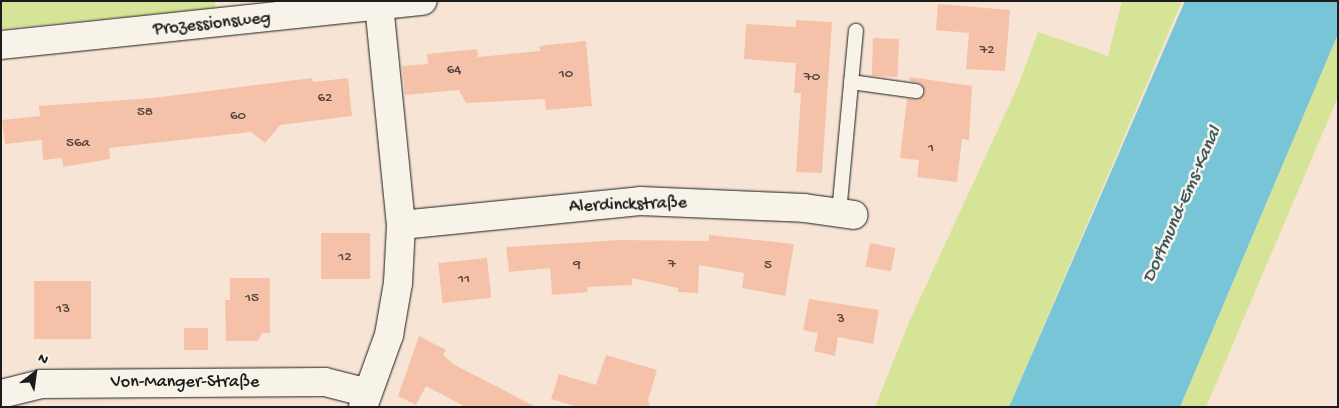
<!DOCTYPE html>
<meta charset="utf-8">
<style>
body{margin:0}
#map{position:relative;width:1339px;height:408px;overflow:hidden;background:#f7e4d5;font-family:"Gochi Hand",sans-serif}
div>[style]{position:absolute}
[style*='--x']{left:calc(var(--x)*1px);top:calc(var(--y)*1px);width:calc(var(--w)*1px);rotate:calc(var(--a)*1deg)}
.green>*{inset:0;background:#d5e497}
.water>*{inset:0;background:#79c5d8}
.building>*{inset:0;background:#f6c1a9;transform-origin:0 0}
.roads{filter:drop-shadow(0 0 1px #1c1c1c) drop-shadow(0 0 1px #1c1c1c)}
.service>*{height:14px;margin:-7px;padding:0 7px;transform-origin:7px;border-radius:7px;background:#f7f3e8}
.minor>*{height:28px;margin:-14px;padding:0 14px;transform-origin:14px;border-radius:14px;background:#f7f3e8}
span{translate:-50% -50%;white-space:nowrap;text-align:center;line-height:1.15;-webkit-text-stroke:5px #f7f3e8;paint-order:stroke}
.number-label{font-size:15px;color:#52453f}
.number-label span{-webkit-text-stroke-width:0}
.street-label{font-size:18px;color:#1c1c1c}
.water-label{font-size:19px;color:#3d575e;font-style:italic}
.frame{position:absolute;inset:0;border:2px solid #1c1c1c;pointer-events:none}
.north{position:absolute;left:10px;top:348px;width:50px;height:50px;-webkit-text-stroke:4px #f7f3e8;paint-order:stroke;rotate:30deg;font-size:14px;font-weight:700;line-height:20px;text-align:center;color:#1c1c1c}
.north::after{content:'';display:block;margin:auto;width:18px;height:22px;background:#1c1c1c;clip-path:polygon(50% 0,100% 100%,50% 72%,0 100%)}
</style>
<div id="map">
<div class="green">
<div style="clip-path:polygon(1px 1px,215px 1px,215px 8px,1px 29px)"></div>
<div style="clip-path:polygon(1122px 1px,1182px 1px,1009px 407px,875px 407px,910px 320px,1018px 86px,1038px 32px,1108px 56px)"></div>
<div style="clip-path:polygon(1338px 34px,1338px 97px,1206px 407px,1180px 407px)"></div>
</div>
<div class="water">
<div style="clip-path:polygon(1185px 1px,1338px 1px,1338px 34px,1180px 407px,1009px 407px)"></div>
</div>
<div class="building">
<div style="clip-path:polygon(938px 4px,1010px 10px,1005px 71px,966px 69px,969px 33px,936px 30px)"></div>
<div style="clip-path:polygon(796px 20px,832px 22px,822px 173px,796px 172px,801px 93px,794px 93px,796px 63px,744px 59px,746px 24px,796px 27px)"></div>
<div style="left:873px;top:38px;width:26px;height:38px;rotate:2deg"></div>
<div style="clip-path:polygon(586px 41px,592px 106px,546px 110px,545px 99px,466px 103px,459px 90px,405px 95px,402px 66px,428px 64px,427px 54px,477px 49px,478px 57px,540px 51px,539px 46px)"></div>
<div style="clip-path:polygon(910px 77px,972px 86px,969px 140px,962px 139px,957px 182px,917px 177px,919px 160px,900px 158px,907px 99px,919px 99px,925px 92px,921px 84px,909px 81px)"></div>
<div style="clip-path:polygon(312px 78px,313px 82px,348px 78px,352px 116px,280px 125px,265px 143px,251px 132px,109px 148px,110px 159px,63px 167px,62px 158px,43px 160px,42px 140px,5px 144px,2px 120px,40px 116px,39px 106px,153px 98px)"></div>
<div style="left:321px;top:233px;width:49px;height:46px"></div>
<div style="clip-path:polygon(709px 235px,794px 244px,785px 296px,742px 288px,744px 273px,699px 265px,698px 293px,678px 292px,678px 288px,632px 278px,632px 285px,587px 287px,588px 292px,552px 295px,550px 268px,509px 272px,506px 247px,620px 240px,709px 241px)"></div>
<div style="left:870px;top:243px;width:26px;height:24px;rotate:11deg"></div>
<div style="left:487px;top:258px;width:40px;height:49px;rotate:84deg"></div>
<div style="clip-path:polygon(230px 278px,270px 278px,270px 333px,262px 333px,258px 341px,226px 341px,225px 300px,230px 300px)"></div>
<div style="left:34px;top:281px;width:57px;height:58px"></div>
<div style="clip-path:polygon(809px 299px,879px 310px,873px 344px,838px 337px,835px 356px,814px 351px,818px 333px,803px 330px)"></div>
<div style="left:184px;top:328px;width:24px;height:22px"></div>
<div style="clip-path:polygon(419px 336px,446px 350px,443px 355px,453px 364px,536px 407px,466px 407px,426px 386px,416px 405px,398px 396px)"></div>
<div style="clip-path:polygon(606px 355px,657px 370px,648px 400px,650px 407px,578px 407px,551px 399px,559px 374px,596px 385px)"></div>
</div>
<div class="roads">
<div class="service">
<div style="--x:851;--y:82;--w:66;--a:7.9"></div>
<div style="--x:839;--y:213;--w:183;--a:-84.7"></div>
</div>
<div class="minor">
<div style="--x:1;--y:45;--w:424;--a:-6"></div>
<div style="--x:401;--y:225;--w:240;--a:-5.7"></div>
<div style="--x:640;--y:201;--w:164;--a:2.4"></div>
<div style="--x:804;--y:208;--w:50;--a:8"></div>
<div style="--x:1;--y:394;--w:41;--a:-14"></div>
<div style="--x:41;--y:384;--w:284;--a:-0.4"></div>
<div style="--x:325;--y:382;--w:44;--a:14.3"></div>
<div style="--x:363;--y:407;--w:77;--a:-70.1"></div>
<div style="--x:389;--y:335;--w:53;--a:-80.2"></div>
<div style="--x:398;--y:283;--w:58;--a:-87"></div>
<div style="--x:401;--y:225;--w:220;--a:-95.7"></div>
</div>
</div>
<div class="number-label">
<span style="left:987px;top:51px">72</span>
<span style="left:454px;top:71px">64</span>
<span style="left:566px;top:75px">10</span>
<span style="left:812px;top:78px">70</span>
<span style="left:325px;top:99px">62</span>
<span style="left:145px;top:113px">58</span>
<span style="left:238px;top:117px">60</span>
<span style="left:78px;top:144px">56a</span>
<span style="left:931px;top:149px">1</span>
<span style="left:345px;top:258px">12</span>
<span style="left:672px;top:265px">7</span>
<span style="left:577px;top:266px">9</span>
<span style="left:768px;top:266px">5</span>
<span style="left:464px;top:280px">11</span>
<span style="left:252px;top:299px">15</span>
<span style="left:63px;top:310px">13</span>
<span style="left:841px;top:320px">3</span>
</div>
<div class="street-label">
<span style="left:212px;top:25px;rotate:-6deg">Prozessionsweg</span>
<span style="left:628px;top:206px;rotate:-2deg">Alerdinckstraße</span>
<span style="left:185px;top:383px">Von-Manger-Straße</span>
</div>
<div class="water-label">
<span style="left:1183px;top:205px;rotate:-66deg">Dortmund-Ems-Kanal</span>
</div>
<div class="frame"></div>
<div class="north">N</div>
</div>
